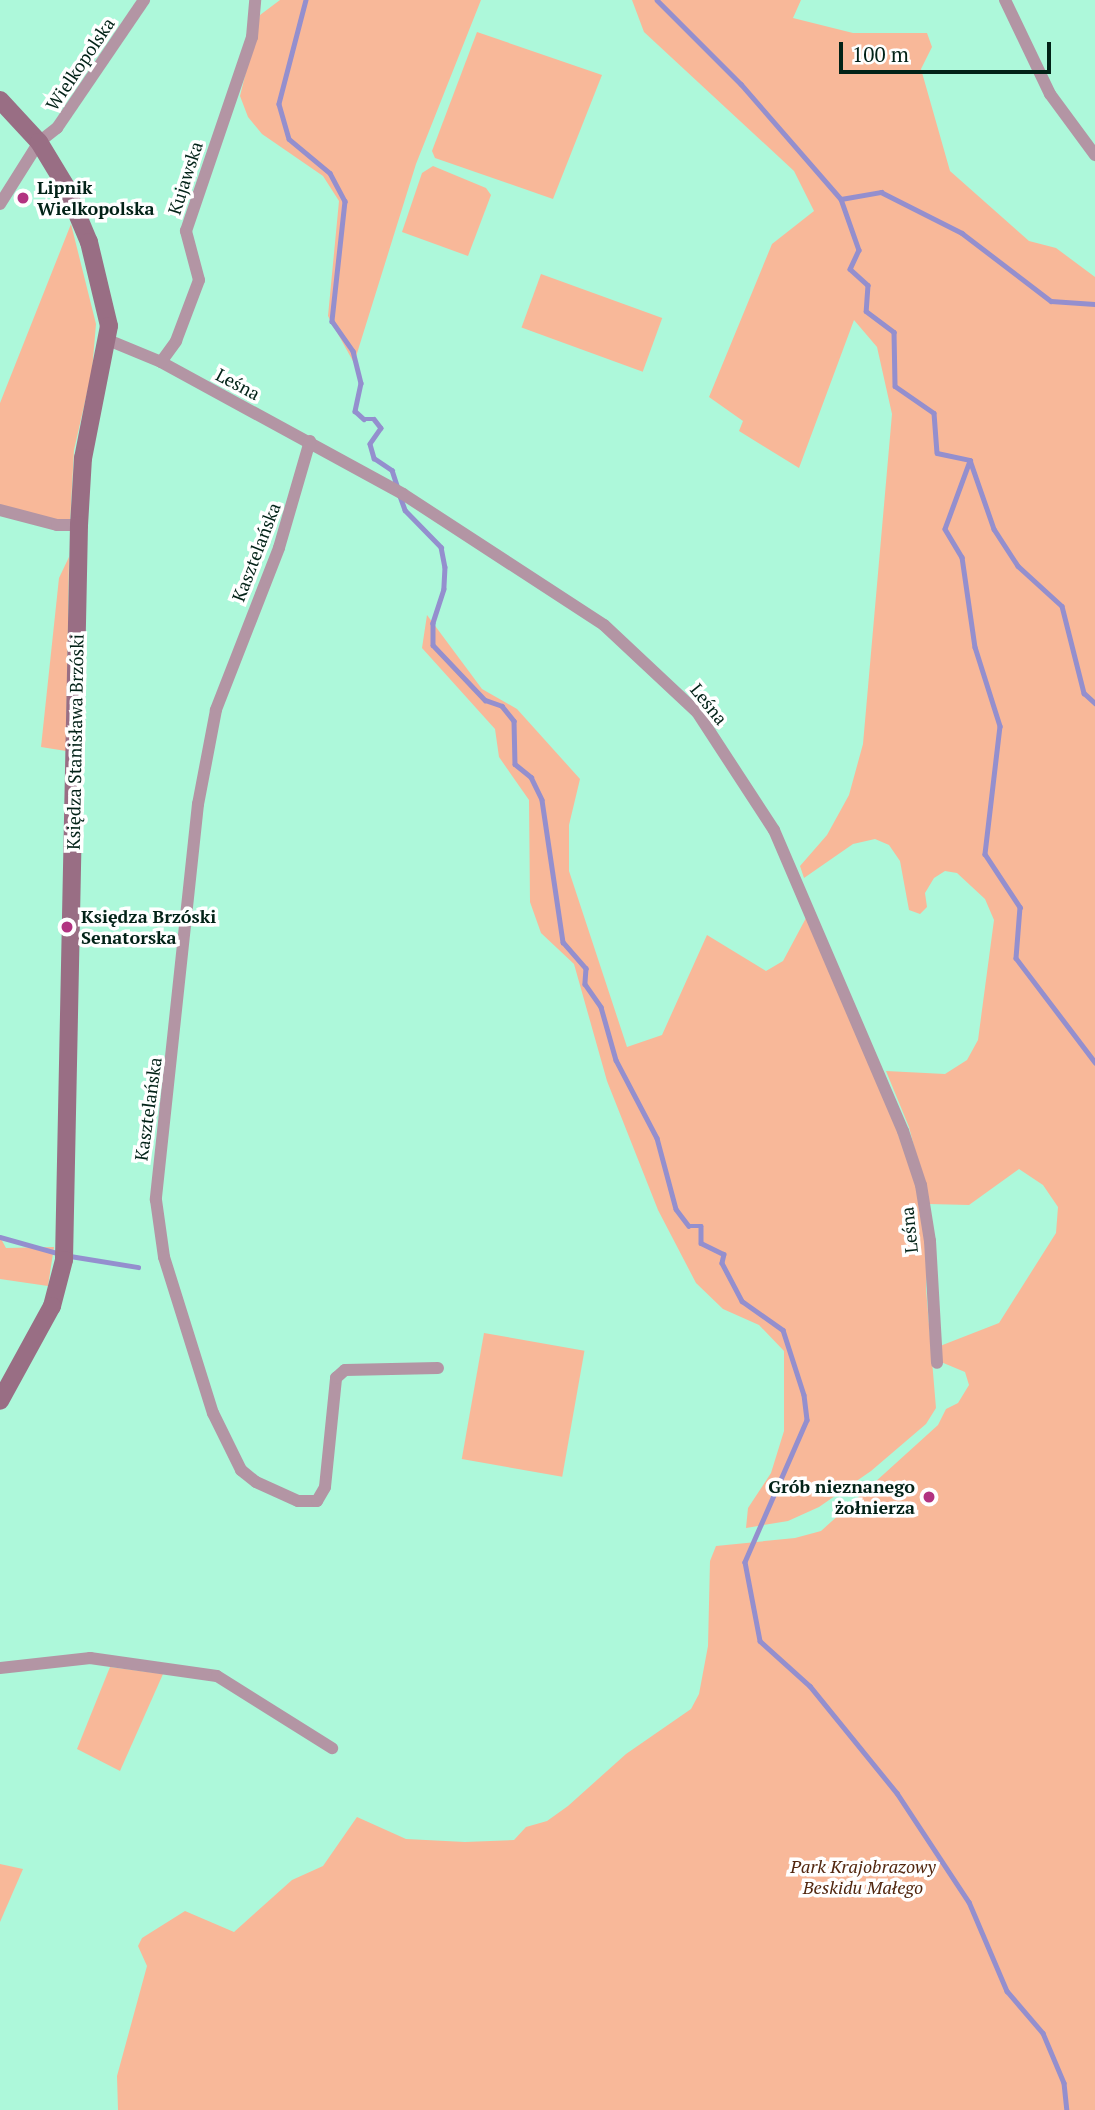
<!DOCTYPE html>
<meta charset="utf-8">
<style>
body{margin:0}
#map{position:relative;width:1095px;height:2110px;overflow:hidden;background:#adf8da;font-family:"PT Serif",serif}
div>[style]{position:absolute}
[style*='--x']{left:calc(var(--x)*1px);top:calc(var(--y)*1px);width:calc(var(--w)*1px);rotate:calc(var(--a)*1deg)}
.green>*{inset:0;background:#f8b899;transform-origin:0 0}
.stream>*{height:4.5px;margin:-2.25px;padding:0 2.25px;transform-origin:2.25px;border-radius:2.25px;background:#948fce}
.street>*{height:12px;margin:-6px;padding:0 6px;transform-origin:6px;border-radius:6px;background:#b395a4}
.secondary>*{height:18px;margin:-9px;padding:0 9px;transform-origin:9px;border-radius:9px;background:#996e84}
.dots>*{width:19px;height:19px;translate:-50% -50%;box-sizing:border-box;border:4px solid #fff;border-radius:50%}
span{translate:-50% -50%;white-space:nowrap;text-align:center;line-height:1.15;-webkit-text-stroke:7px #fff;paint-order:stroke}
.street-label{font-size:18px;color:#022217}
.poi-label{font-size:18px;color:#022217;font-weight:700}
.left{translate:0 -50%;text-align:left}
.right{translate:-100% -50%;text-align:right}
.park-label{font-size:18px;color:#51260e;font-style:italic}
.scale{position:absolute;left:839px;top:42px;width:212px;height:32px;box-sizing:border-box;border:4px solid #022217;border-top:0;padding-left:9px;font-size:21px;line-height:24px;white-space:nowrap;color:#022217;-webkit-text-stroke:5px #fff;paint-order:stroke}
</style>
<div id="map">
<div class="green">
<div style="clip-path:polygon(280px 0,481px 0,416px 164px,354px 363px,328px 316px,339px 201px,323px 176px,262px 134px,248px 117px,240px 96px,260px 15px)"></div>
<div style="clip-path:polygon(632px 0,801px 0,793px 18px,853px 33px,927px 33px,932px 47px,921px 69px,950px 171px,1029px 241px,1056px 248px,1095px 277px,1095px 2110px,118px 2110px,117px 2076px,147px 1966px,138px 1946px,142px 1938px,185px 1911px,234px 1932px,292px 1880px,323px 1866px,357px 1817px,406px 1839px,465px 1842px,514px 1840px,526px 1827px,547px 1821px,568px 1806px,626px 1754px,691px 1709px,699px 1694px,708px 1646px,710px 1561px,716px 1546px,795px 1538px,821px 1531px,938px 1425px,946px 1409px,958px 1403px,969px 1385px,965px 1372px,941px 1362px,940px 1346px,999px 1323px,1056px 1233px,1058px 1207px,1043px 1185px,1019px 1169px,969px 1205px,929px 1204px,909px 1127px,886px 1071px,945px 1074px,967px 1060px,978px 1040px,994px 920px,985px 899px,957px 873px,945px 871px,934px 878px,925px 893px,927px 907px,920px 914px,909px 910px,900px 861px,889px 845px,875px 839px,853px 844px,804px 878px,800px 866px,827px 835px,849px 795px,863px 744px,892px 414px,877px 347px,854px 320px,799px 468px,739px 431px,743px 421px,709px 397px,772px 244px,814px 211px,794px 171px,644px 32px)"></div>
<div style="clip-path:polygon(477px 32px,602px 75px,553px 199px,435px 158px,432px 151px)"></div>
<div style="clip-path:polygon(433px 166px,486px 188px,491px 195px,468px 256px,402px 232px,422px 173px)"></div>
<div style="clip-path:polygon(71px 224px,96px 324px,92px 371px,74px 450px,70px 522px,0 508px,0 403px)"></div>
<div style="left:541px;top:274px;width:129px;height:57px;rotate:20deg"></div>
<div style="clip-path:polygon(69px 557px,66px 751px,41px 747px,59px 578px)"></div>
<div style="clip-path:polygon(427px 615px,482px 689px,517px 709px,580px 779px,569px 825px,569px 871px,627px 1047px,662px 1035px,707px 935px,766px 971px,783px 961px,806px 918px,871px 1058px,916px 1185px,927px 1243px,926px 1289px,936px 1408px,926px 1424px,871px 1471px,819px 1507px,788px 1521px,746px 1528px,748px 1508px,771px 1473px,784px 1431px,784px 1351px,759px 1325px,723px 1309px,696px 1283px,658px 1210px,607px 1081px,574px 964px,541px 933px,530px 902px,529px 800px,499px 757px,495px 729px,422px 648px)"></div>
<div style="clip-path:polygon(0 1237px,6px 1248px,54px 1247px,48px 1286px,0 1279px)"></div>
<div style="left:484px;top:1333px;width:102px;height:128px;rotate:10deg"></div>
<div style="clip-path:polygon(110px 1667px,163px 1674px,120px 1771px,77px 1749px)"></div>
<div style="clip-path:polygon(0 1864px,23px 1869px,0 1922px)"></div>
</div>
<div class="stream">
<div style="--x:306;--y:0;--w:107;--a:104.6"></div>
<div style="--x:279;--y:104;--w:36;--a:74"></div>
<div style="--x:289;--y:139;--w:53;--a:39.7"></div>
<div style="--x:330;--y:173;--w:32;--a:62"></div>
<div style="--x:345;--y:201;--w:121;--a:96.2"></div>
<div style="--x:332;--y:321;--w:37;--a:55"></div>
<div style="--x:353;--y:351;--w:33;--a:76"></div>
<div style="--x:361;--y:383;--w:29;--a:102"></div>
<div style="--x:355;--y:411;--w:12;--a:42"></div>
<div style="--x:364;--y:419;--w:10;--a:0"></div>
<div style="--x:374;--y:419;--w:11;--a:52"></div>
<div style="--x:381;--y:428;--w:19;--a:125"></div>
<div style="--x:370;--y:444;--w:15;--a:74"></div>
<div style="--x:374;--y:458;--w:22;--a:34"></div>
<div style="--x:392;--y:470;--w:19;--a:72"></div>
<div style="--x:657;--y:0;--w:119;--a:45"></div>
<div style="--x:741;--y:84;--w:152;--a:49"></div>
<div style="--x:841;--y:199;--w:54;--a:70.6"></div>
<div style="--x:859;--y:250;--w:21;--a:115"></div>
<div style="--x:850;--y:269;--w:24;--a:42"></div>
<div style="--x:868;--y:285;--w:26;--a:94"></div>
<div style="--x:866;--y:311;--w:35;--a:37"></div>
<div style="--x:894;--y:332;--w:54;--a:88.9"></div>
<div style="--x:895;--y:386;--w:47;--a:34.7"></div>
<div style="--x:934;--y:413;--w:40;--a:85.7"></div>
<div style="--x:937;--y:453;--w:34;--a:12"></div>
<div style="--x:970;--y:460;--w:73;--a:70.8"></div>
<div style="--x:994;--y:529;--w:44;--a:57"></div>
<div style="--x:1018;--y:566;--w:59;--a:42.3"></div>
<div style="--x:1062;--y:606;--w:90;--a:75.8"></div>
<div style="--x:1084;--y:693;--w:15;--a:42"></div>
<div style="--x:841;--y:199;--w:41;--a:-9.9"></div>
<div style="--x:881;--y:192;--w:91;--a:26.8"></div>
<div style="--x:962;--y:233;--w:112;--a:37.4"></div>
<div style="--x:1051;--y:301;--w:44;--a:3.9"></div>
<div style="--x:970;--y:461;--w:72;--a:110.2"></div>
<div style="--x:945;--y:529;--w:33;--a:59"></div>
<div style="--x:962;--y:557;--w:91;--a:81.8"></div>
<div style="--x:975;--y:647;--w:83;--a:72.4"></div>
<div style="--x:1000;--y:726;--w:129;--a:96.7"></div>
<div style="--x:985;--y:854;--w:64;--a:56.6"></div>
<div style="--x:1020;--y:907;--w:51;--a:94.5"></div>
<div style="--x:1016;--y:958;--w:131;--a:52.8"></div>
<div style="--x:400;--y:496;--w:15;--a:70"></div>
<div style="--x:405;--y:510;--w:52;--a:45.8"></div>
<div style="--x:441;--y:547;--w:20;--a:79"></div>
<div style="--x:445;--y:567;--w:22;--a:93"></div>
<div style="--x:444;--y:589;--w:36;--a:108"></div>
<div style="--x:433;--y:623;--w:22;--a:90"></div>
<div style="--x:433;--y:645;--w:76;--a:46.6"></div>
<div style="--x:485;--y:700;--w:18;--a:19"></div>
<div style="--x:502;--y:706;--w:19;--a:51"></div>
<div style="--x:514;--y:721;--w:43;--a:88.7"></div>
<div style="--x:515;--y:764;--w:21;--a:39"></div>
<div style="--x:531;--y:777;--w:25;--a:64"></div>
<div style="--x:542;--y:800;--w:144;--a:81.6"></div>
<div style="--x:563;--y:942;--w:35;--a:49"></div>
<div style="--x:586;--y:968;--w:16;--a:94"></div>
<div style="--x:585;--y:984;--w:28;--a:55"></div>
<div style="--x:601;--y:1007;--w:55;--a:74.2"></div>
<div style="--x:616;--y:1060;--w:88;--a:62.3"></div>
<div style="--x:657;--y:1138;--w:73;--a:75"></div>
<div style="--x:676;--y:1209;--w:21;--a:53"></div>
<div style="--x:689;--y:1226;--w:12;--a:0"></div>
<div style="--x:701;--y:1226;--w:17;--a:90"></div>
<div style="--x:701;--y:1243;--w:25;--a:26"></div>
<div style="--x:724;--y:1254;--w:9;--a:103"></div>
<div style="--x:722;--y:1263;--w:43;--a:62.2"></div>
<div style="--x:742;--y:1301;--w:50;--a:35.3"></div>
<div style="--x:783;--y:1330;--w:68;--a:72.1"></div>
<div style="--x:804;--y:1395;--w:25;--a:83"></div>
<div style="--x:807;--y:1420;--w:155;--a:113.6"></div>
<div style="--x:745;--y:1562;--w:80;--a:79.2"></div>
<div style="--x:760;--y:1641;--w:67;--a:42"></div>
<div style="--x:810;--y:1686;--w:138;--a:50.9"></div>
<div style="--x:897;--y:1793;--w:131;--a:56.6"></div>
<div style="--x:969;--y:1902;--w:97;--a:66.9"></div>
<div style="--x:1007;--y:1991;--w:55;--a:49.4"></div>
<div style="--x:1043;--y:2033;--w:54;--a:67.2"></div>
<div style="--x:1064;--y:2083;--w:27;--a:84"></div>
<div style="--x:0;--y:1237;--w:63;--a:15.6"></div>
<div style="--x:70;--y:1256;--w:69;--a:9.2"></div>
</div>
<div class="street">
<div style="--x:1005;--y:0;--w:104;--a:64.4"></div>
<div style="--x:1050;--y:94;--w:76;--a:53.6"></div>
<div style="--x:0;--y:204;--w:73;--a:-57.8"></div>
<div style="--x:39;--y:142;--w:23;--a:-38"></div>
<div style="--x:57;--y:128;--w:155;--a:-55.8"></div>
<div style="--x:108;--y:340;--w:57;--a:22.5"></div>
<div style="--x:161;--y:362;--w:276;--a:28.6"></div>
<div style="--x:403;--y:494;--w:240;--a:33.1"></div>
<div style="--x:604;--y:625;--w:127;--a:43.1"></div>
<div style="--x:697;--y:712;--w:141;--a:56.9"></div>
<div style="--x:774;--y:830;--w:327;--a:66.8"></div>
<div style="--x:903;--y:1131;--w:57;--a:71.6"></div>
<div style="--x:921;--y:1185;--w:57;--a:80.9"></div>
<div style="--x:930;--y:1241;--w:122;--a:86.7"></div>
<div style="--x:161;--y:362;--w:26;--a:-54"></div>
<div style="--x:176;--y:341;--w:65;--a:-69.3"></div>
<div style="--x:199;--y:280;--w:51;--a:-104.9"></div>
<div style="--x:186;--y:231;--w:205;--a:-71.2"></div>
<div style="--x:252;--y:37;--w:37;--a:-85"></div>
<div style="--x:310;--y:441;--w:111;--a:106.2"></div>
<div style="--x:279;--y:548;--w:174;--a:111.3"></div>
<div style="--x:216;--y:710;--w:96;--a:100.8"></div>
<div style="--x:198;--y:804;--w:398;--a:96.1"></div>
<div style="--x:156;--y:1200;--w:58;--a:82"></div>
<div style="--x:164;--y:1257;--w:164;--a:72.6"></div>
<div style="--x:213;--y:1413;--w:64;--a:63.8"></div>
<div style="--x:241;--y:1470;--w:19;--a:39"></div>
<div style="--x:256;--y:1482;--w:46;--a:24.3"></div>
<div style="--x:298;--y:1501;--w:19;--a:0"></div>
<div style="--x:317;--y:1501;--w:16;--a:-60"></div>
<div style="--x:325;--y:1487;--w:110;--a:-84.2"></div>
<div style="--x:336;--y:1378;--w:12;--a:-42"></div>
<div style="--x:345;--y:1370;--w:93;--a:-1.2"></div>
<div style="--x:0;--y:510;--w:59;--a:14.7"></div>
<div style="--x:57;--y:525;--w:22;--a:0"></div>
<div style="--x:0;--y:1668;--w:91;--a:-6.3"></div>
<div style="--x:90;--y:1658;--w:128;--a:8.1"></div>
<div style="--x:217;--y:1676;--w:136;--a:32.1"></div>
</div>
<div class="secondary">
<div style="--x:0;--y:100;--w:57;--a:47.1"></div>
<div style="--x:39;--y:142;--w:50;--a:58.8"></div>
<div style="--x:65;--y:185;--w:62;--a:67.2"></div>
<div style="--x:89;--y:242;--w:86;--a:76.6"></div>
<div style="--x:109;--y:326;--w:135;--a:101.1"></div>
<div style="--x:83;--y:458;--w:67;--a:93.4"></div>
<div style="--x:79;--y:525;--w:735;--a:91.17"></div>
<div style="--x:64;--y:1260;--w:48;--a:104.6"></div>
<div style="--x:52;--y:1306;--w:108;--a:118.7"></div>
</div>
<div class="dots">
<div style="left:23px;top:198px;background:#b23381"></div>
<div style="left:67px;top:927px;background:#b23381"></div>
<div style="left:929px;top:1497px;background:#b23381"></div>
</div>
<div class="street-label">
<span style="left:80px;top:64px;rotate:-56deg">Wielkopolska</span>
<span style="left:185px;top:178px;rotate:-72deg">Kujawska</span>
<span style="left:238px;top:384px;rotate:28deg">Leśna</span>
<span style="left:256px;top:552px;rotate:-69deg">Kasztelańska</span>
<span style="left:709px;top:704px;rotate:51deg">Leśna</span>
<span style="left:75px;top:742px;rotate:-89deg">Księdza Stanisława Brzóski</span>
<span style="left:148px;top:1109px;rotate:-82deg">Kasztelańska</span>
<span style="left:909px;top:1230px;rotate:-96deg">Leśna</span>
</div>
<div class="poi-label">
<span class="left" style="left:37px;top:198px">Lipnik<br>Wielkopolska</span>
<span class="left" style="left:81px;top:927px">Księdza Brzóski<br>Senatorska</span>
<span class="right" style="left:915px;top:1497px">Grób nieznanego<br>żołnierza</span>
</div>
<div class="park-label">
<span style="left:863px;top:1877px">Park Krajobrazowy<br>Beskidu Małego</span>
</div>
<div class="scale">100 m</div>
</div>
